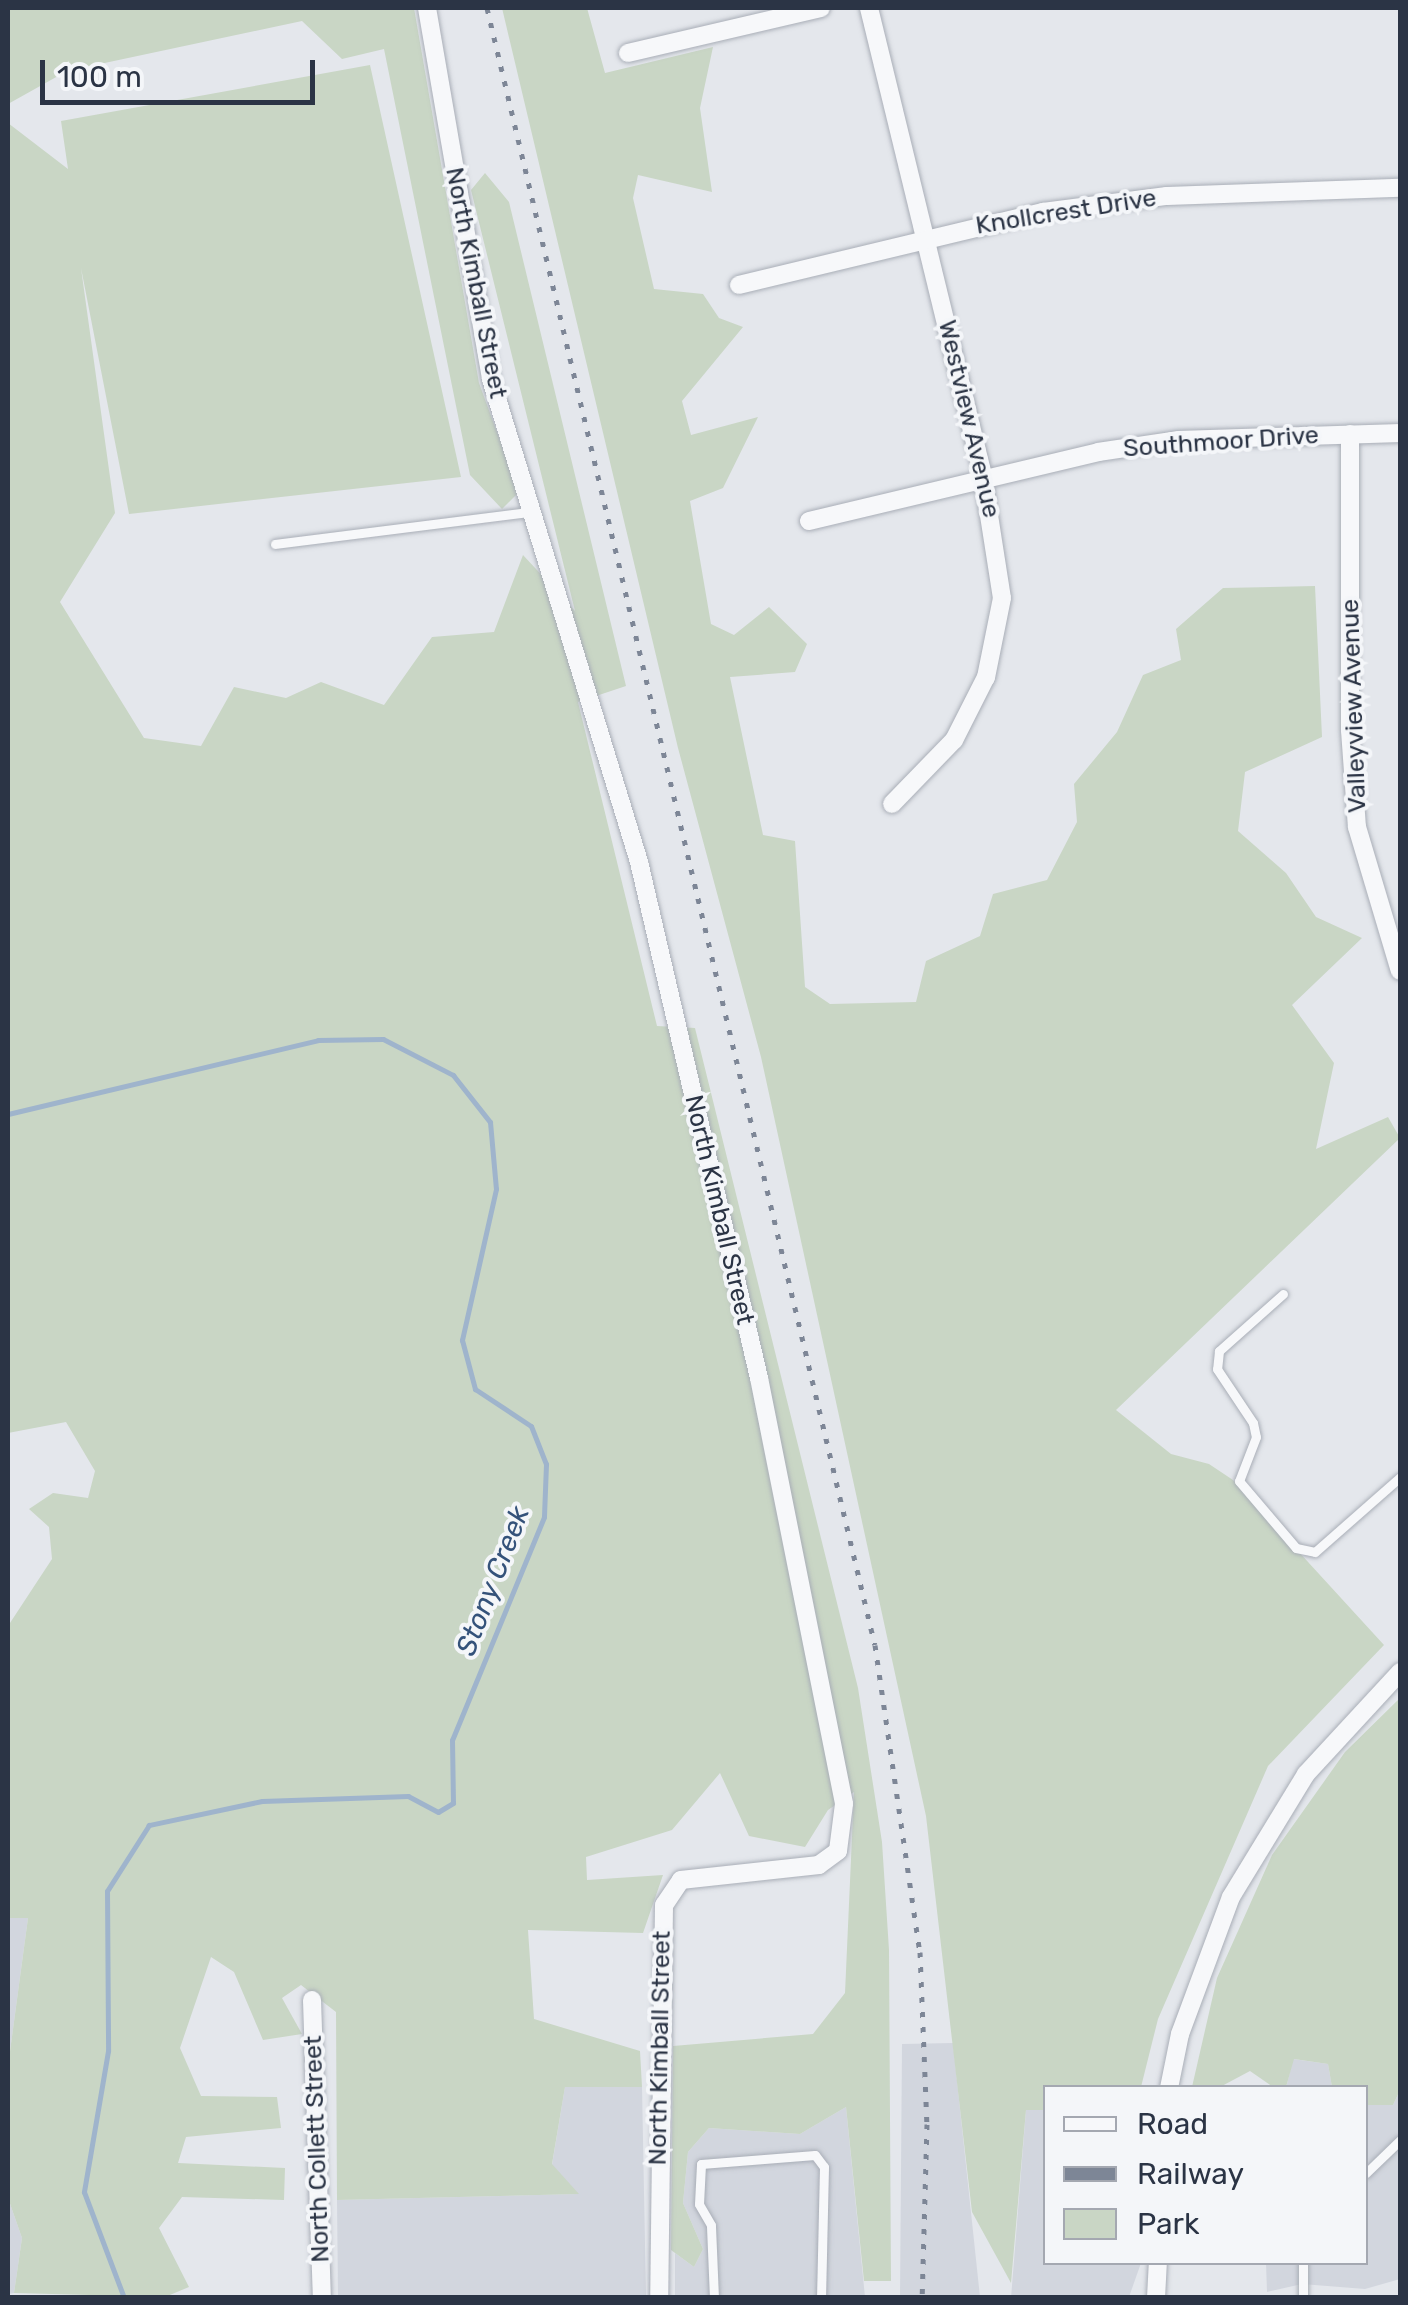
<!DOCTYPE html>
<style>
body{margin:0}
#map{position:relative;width:1408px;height:2305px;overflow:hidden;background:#e4e7ec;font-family:Rubik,sans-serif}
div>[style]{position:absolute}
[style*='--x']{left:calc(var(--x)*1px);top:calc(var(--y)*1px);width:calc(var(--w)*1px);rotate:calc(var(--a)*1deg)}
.built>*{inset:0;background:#d2d6de}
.green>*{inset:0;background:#c9d6c5}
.stream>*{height:5px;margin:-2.5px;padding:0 2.5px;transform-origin:2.5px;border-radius:2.5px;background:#9fb4cc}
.roads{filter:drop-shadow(0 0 2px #a9aeb7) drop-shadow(0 0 2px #a9aeb7)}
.service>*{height:9px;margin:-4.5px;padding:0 4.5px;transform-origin:4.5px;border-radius:4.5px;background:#f7f8fa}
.minor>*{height:18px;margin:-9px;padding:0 9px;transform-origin:9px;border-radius:9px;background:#f7f8fa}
.rail>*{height:5px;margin-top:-2.5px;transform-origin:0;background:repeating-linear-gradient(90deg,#7d8696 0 5px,transparent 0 15px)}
span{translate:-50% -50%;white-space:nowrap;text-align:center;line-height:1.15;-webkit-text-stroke:8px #f4f6f9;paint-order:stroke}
.street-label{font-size:25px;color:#2b3445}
.water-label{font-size:28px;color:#34527a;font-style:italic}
.frame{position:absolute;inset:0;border:10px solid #2b3445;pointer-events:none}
.legend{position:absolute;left:1043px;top:2085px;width:325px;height:180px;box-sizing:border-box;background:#f4f6f9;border:2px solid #a4a8b1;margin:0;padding:12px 18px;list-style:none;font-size:30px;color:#2b3445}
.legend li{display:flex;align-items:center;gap:20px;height:50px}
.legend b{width:50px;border:2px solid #a4a8b1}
.scale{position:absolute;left:40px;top:60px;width:275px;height:45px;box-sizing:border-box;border:5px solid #2b3445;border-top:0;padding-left:12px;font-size:30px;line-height:35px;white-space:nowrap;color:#2b3445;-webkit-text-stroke:8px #f4f6f9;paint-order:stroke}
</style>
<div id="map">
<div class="built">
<div style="clip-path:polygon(8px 1918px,28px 1918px,8px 2066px)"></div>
<div style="clip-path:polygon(953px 2043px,980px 2297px,900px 2298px,902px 2044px)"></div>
<div style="clip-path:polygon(1293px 2059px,1328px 2064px,1332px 2087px,1286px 2088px)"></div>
<div style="clip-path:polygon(565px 2087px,642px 2087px,646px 2297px,338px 2297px,337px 2200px,578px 2194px,552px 2165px)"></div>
<div style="clip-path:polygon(1400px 2090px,1400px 2279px,1365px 2289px,1302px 2284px,1267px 2292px,1266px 2263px,1366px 2262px,1366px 2105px,1393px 2105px)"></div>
<div style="clip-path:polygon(846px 2107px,865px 2297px,675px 2297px,675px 2253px,694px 2267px,703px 2249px,683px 2203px,688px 2152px,709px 2128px,800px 2134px)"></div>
<div style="clip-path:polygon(1026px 2110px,1045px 2110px,1046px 2262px,1141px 2263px,1129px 2297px,1011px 2298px)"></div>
<div style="clip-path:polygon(8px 2198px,22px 2238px,14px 2293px,8px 2294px)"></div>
</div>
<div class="green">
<div style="clip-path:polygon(8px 8px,414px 8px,479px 383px,519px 492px,502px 509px,470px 475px,384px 49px,342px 59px,302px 21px,67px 71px,8px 104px)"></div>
<div style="clip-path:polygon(502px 8px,587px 8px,605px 73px,713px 47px,700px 108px,712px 192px,638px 175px,633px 198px,654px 289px,703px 294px,719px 318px,743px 327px,682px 401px,691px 435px,758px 417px,723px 488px,690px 501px,711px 624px,734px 635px,769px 607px,807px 644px,795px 672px,730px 677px,763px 835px,795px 841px,805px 987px,830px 1004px,916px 1002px,926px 961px,980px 936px,993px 894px,1047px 880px,1077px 822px,1074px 784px,1117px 732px,1143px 675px,1181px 660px,1176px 629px,1223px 588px,1315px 586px,1322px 737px,1245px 772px,1238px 831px,1286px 873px,1316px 917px,1362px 938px,1292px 1005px,1334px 1063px,1316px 1149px,1388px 1117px,1400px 1138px,1116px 1410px,1171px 1454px,1209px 1464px,1233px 1480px,1384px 1645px,1268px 1766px,1158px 2019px,1141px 2087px,1046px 2088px,1045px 2110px,1026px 2110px,1011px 2283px,972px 2212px,926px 1816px,761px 1057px,678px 748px)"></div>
<div style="clip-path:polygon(370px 65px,461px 477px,129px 514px,81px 268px,115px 513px,60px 602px,144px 738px,201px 746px,234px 687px,286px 698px,321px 682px,384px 705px,432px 637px,494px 632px,523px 555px,575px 611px,471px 190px,485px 173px,509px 202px,626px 686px,578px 702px,657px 1026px,695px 1028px,858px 1688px,882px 1842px,889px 1950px,891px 2281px,864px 2281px,846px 2107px,800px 2134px,709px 2128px,688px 2152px,683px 2203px,703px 2249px,694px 2267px,671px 2250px,673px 2046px,813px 2034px,845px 1993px,854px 1792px,828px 1810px,805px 1847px,749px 1836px,720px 1773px,672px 1830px,586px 1857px,587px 1880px,663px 1875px,643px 1933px,528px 1930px,534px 2019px,640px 2051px,642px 2087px,565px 2087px,552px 2164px,579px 2194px,337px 2200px,336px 2012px,301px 1985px,282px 1998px,302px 2034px,263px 2040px,234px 1972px,211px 1957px,180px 2048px,201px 2096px,277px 2097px,281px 2128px,186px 2137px,178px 2163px,285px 2168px,284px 2200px,182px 2197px,159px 2228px,189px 2287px,165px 2297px,14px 2293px,22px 2238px,8px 2198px,8px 2066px,28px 1918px,8px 1918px,8px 1626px,52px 1559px,49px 1527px,29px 1509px,53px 1493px,88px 1498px,95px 1471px,66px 1422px,8px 1433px,8px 123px,68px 169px,61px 121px)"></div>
<div style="clip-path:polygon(1400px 1698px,1400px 2090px,1393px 2105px,1366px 2105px,1366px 2088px,1332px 2087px,1328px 2064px,1294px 2059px,1286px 2087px,1273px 2087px,1250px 2071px,1220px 2087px,1192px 2087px,1217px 1978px,1272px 1855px,1345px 1752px)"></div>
</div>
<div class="stream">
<div style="--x:8;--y:1114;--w:319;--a:-13.4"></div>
<div style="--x:318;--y:1040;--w:65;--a:-0.9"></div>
<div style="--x:383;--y:1039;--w:79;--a:27.2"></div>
<div style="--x:453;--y:1075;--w:60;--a:51.8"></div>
<div style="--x:490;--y:1122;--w:67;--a:84.9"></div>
<div style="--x:496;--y:1189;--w:155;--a:102.7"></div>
<div style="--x:462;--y:1340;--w:51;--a:75.1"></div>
<div style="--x:475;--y:1389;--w:67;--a:33.5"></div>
<div style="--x:531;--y:1426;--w:41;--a:68.5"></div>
<div style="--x:546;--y:1464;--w:53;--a:92.2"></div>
<div style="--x:544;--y:1517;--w:241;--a:112.4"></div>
<div style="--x:452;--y:1740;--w:63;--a:89.1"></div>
<div style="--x:453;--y:1803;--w:17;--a:149"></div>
<div style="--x:438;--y:1812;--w:34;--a:-152"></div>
<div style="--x:408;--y:1796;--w:146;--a:178"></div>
<div style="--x:262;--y:1801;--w:116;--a:168"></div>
<div style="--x:149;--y:1825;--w:78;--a:122.5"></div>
<div style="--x:107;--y:1891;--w:160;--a:89.6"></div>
<div style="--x:108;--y:2051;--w:143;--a:99.7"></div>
<div style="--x:84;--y:2192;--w:113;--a:69.3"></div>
</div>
<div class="roads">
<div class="service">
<div style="--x:275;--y:544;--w:257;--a:-7.2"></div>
<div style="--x:1283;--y:1294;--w:86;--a:138.3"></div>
<div style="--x:1219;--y:1351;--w:18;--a:96"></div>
<div style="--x:1217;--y:1369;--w:65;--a:56.3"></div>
<div style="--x:1253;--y:1423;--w:14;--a:78"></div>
<div style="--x:1256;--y:1437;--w:47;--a:111.1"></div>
<div style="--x:1239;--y:1481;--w:88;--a:49.6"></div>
<div style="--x:1296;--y:1548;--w:19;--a:12"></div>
<div style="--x:1315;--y:1552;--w:113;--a:-41.4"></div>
<div style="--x:1366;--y:2173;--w:47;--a:-44.1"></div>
<div style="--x:714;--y:2298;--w:73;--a:-92.4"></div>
<div style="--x:711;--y:2225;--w:24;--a:-120"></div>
<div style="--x:699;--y:2204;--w:40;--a:-87.1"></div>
<div style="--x:701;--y:2164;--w:114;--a:-4.5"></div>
<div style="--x:815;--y:2155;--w:15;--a:53"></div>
<div style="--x:824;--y:2167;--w:131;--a:91.3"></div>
<div style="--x:1303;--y:2298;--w:36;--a:-90"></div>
</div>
<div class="minor">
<div style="--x:427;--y:8;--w:376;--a:80.2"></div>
<div style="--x:491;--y:379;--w:505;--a:72.96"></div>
<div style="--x:639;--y:862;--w:530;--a:76.91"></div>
<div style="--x:759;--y:1378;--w:434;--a:78.7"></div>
<div style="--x:844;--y:1804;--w:47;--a:97.3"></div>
<div style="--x:838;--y:1851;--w:24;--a:144"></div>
<div style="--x:819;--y:1865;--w:139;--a:173.8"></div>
<div style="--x:681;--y:1880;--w:30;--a:124"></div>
<div style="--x:664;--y:1905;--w:393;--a:90.7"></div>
<div style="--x:869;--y:8;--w:483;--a:76.3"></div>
<div style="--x:983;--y:477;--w:122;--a:81.1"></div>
<div style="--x:1002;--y:598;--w:81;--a:101.4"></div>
<div style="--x:986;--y:677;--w:71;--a:116.9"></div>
<div style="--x:954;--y:740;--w:89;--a:134.1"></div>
<div style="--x:628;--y:53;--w:198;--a:-13.1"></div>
<div style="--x:739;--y:285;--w:313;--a:-13.5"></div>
<div style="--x:1043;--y:212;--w:125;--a:-7.4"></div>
<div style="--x:1167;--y:196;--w:233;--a:-2"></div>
<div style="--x:1350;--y:434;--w:296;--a:90"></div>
<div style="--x:1350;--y:730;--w:97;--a:85.9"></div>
<div style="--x:1357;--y:827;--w:150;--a:73.4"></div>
<div style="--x:809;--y:521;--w:297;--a:-13.4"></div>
<div style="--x:1098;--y:452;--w:82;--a:-8.4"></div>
<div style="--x:1179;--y:440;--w:221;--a:-1.8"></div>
<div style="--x:312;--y:2000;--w:298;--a:88.1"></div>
<div style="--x:1169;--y:2088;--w:55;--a:-78.5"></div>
<div style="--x:1180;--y:2034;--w:146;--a:-69.6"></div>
<div style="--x:1231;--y:1897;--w:144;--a:-58.6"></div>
<div style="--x:1306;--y:1774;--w:139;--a:-47.3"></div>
<div style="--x:1156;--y:2298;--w:36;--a:-87"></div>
</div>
</div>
<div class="rail">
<div style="--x:487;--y:8;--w:1682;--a:76.67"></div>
<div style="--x:875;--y:1645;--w:310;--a:81.7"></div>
<div style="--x:920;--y:1952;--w:172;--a:87.7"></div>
<div style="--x:927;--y:2124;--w:174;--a:91.6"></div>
</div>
<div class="street-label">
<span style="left:1066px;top:212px;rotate:-9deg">Knollcrest Drive</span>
<span style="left:476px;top:283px;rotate:79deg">North Kimball Street</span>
<span style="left:969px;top:419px;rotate:77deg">Westview Avenue</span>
<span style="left:1221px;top:442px;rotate:-4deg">Southmoor Drive</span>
<span style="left:1354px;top:706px;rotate:-92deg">Valleyview Avenue</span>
<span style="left:719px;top:1210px;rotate:77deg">North Kimball Street</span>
<span style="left:660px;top:2048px;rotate:-89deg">North Kimball Street</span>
<span style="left:317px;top:2149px;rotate:-92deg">North Collett Street</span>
</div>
<div class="water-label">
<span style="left:493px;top:1581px;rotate:-69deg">Stony Creek</span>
</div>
<div class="frame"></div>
<ul class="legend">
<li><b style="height:12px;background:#f7f8fa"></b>Road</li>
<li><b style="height:12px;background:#7d8696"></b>Railway</li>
<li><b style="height:28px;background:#c9d6c5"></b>Park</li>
</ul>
<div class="scale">100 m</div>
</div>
